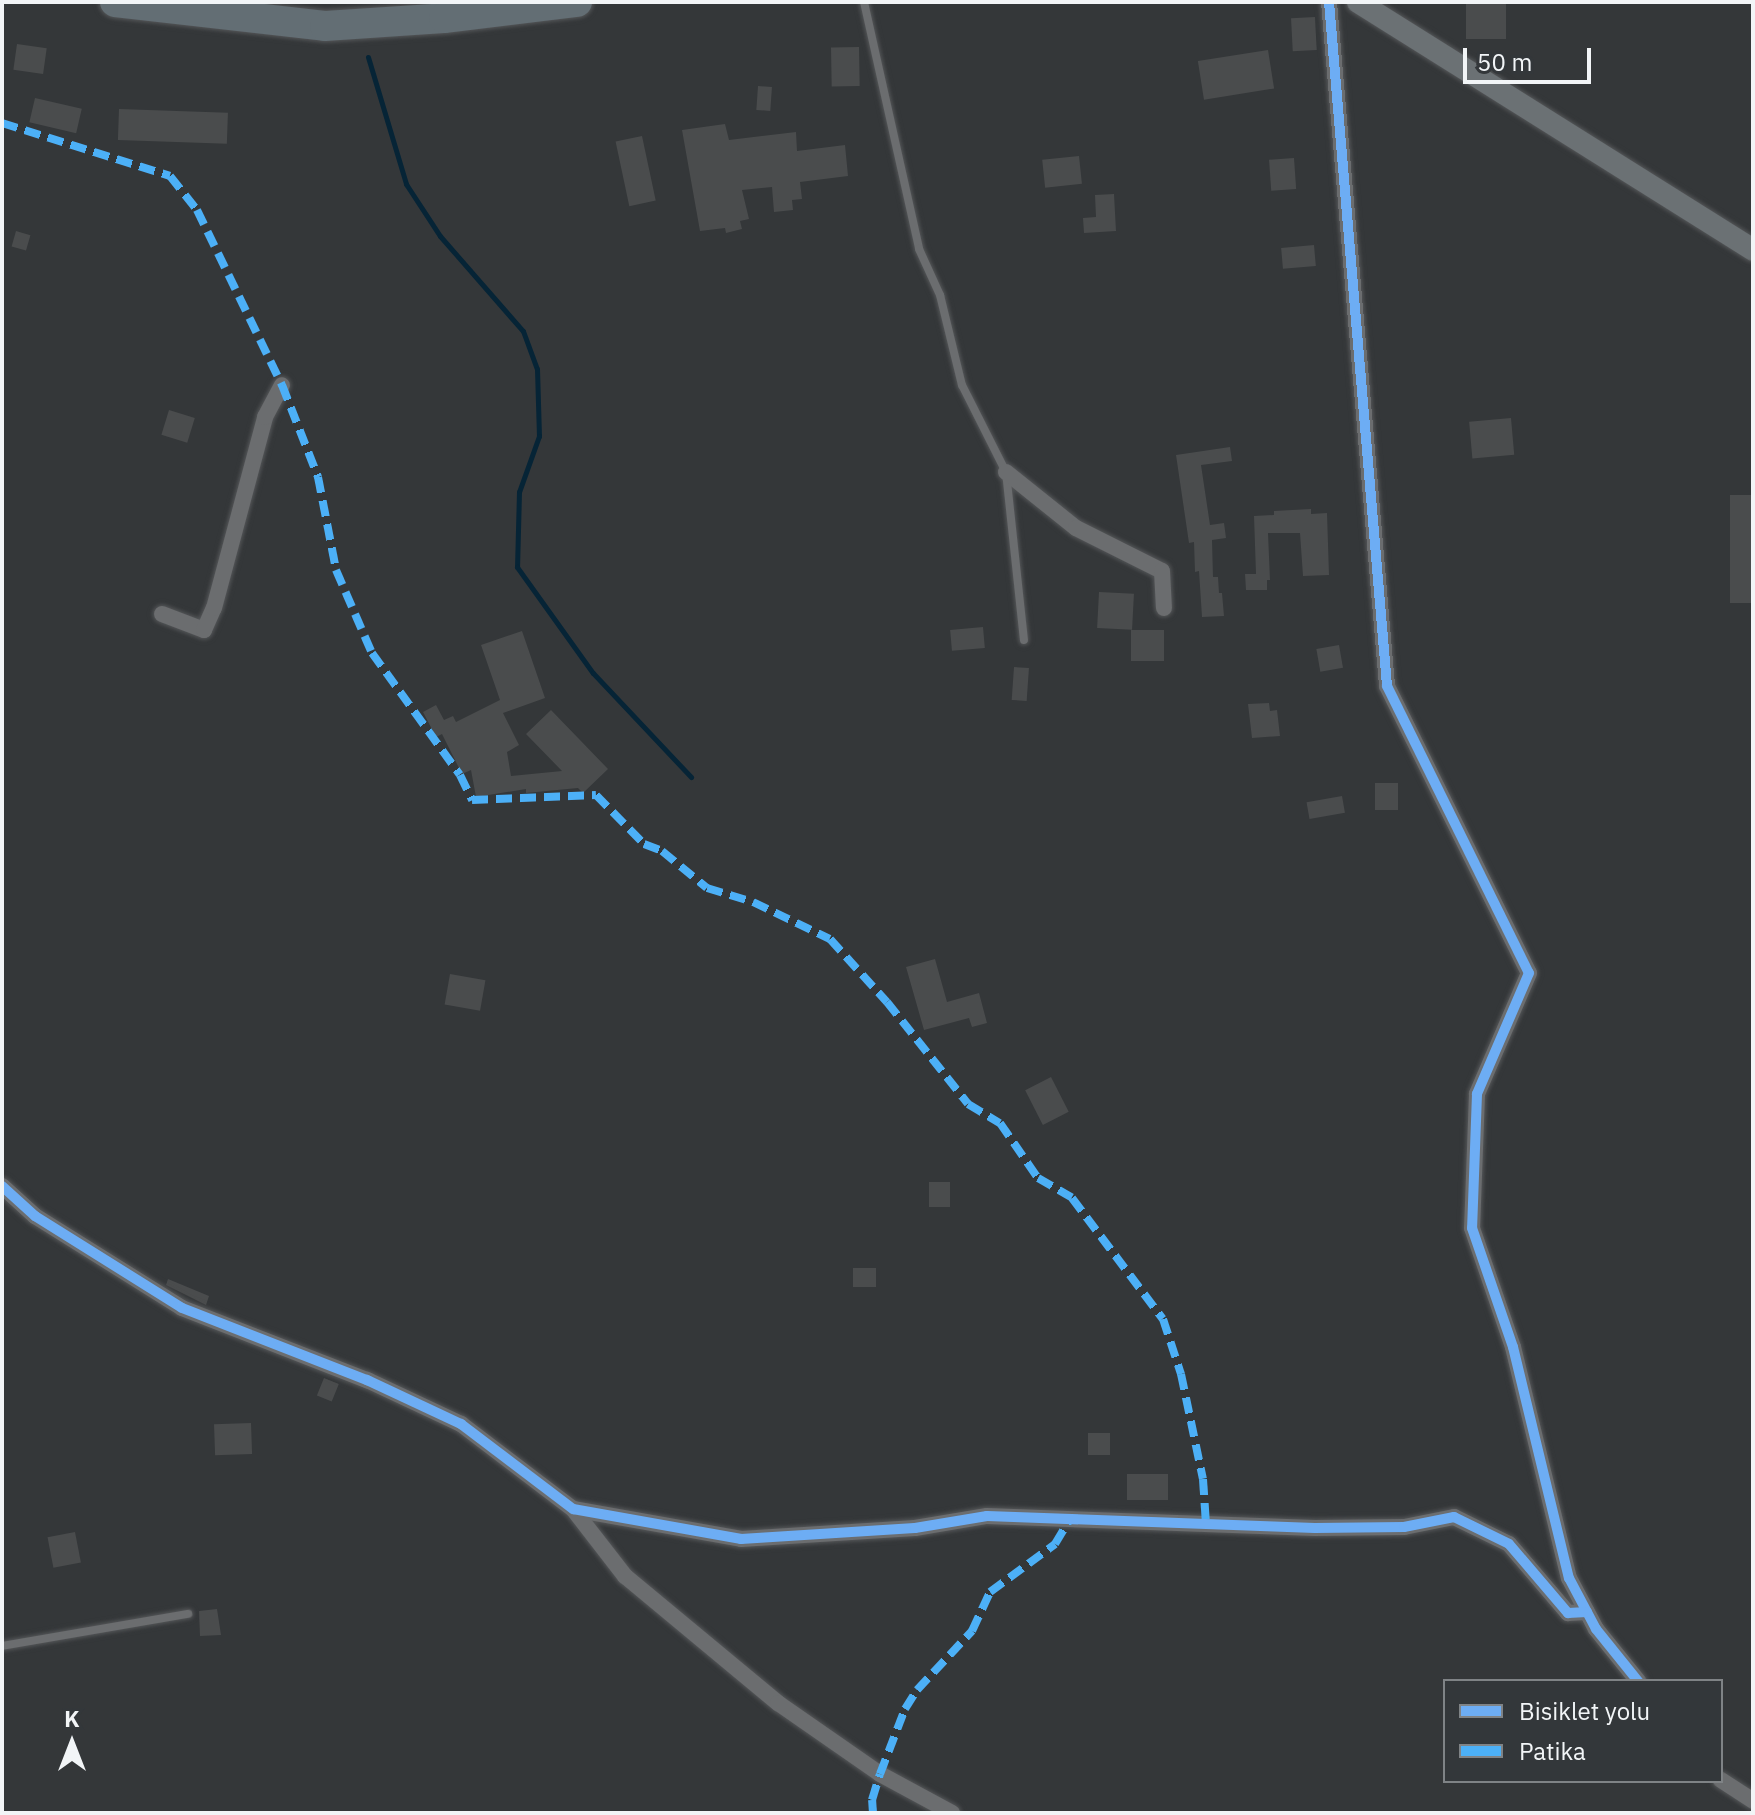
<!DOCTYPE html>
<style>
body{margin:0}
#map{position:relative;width:1755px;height:1815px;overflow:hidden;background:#343739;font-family:"IBM Plex Sans",sans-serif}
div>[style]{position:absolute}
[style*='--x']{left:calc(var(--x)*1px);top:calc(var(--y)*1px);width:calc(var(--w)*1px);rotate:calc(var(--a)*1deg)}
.stream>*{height:5px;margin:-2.5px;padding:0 2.5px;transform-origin:2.5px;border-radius:2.5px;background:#062436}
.building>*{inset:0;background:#4a4c4d;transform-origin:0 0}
.roads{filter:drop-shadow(0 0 2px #545658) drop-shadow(0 0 2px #545658)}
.lane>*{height:8px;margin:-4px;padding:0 4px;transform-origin:4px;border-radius:4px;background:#6b6d6f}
.street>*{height:16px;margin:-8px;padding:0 8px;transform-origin:8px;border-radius:8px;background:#6b6d6f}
.secondary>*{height:22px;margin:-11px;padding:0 11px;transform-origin:11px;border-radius:11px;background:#6b7174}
.highway>*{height:30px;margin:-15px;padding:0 15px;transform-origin:15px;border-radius:15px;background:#636e74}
.quiet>*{height:8px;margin-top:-4px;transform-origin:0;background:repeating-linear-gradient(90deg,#4cb0f7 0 16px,transparent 0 24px)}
.cycleway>*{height:10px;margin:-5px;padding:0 5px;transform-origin:5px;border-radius:5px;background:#6dadf4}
span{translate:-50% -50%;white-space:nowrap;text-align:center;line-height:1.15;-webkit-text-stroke:6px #33373a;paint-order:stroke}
.frame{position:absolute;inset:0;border:4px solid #f2f5f7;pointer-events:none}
.legend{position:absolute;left:1443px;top:1679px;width:280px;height:104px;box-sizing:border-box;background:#33373a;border:2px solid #7f8386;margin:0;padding:10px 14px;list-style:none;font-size:24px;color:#f2f5f7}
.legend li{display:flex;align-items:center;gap:16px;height:40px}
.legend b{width:40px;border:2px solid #7f8386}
.north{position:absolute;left:32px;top:1703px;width:80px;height:80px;-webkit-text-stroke:6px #33373a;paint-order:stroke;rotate:0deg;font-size:22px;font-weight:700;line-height:32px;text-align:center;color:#f2f5f7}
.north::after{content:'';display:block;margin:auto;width:28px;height:36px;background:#f2f5f7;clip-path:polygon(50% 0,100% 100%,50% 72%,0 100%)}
.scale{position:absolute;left:1463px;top:48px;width:128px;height:36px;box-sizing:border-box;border:4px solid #f2f5f7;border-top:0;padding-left:10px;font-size:24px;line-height:28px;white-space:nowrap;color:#f2f5f7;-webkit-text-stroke:6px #33373a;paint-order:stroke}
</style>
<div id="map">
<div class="stream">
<div style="--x:368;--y:57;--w:133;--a:73.3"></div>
<div style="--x:406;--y:184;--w:62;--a:56.8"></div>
<div style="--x:440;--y:236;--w:126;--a:48.9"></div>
<div style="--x:523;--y:331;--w:40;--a:69.8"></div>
<div style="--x:537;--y:369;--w:67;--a:88.3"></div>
<div style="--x:539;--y:436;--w:59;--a:109.7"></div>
<div style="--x:519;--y:492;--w:75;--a:91.5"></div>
<div style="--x:517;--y:567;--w:130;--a:54.4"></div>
<div style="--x:593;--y:673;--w:143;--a:46.7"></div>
</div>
<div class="building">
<div style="left:1466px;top:2px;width:40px;height:37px"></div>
<div style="left:1315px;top:17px;width:33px;height:24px;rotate:87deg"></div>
<div style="left:17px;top:44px;width:30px;height:26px;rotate:8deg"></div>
<div style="left:859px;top:47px;width:39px;height:28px;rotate:89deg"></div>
<div style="left:1268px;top:50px;width:39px;height:71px;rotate:81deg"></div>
<div style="left:758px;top:86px;width:14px;height:24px;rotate:4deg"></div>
<div style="left:35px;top:98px;width:48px;height:25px;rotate:13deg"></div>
<div style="left:119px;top:109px;width:109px;height:31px;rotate:2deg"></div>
<div style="clip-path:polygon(725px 124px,729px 140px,796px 132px,797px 151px,845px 145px,848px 176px,800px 182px,802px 199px,792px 200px,793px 210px,774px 212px,772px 187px,742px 190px,749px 219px,740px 221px,742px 229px,726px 233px,725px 228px,700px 231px,682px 130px)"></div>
<div style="left:642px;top:136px;width:66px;height:27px;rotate:78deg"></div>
<div style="left:1079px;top:156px;width:28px;height:37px;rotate:84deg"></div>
<div style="left:1294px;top:158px;width:31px;height:25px;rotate:86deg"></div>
<div style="clip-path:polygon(1114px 194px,1116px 231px,1084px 233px,1083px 218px,1096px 217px,1095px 195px)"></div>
<div style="left:16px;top:231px;width:15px;height:16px;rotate:16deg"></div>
<div style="left:1314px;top:245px;width:21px;height:33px;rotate:85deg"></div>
<div style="left:169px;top:410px;width:27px;height:26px;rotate:17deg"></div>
<div style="left:1511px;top:418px;width:37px;height:42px;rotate:85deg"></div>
<div style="clip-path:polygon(1230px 447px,1232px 461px,1201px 465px,1210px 525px,1224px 523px,1226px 538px,1212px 540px,1213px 577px,1218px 577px,1219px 593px,1222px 593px,1224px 616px,1202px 617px,1199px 571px,1195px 572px,1194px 542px,1189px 543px,1176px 455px)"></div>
<div style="left:1730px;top:495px;width:23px;height:108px"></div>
<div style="clip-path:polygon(1311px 509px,1311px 514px,1327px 513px,1329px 575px,1303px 576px,1300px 533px,1268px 533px,1270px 580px,1267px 580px,1267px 590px,1246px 590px,1245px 574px,1256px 574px,1254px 516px,1274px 515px,1274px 511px)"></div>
<div style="left:1099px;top:592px;width:35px;height:36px;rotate:3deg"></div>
<div style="left:983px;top:627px;width:21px;height:33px;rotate:85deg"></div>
<div style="left:1164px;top:630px;width:31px;height:33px;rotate:90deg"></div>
<div style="clip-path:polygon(522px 631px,545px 698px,503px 713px,519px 745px,507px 752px,511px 776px,562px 771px,526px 734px,551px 710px,608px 769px,583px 793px,578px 788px,526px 793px,526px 789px,476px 797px,471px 770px,462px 774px,442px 734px,436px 737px,423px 712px,436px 705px,444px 720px,453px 716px,456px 722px,500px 700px,481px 645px)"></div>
<div style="left:1339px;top:645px;width:23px;height:23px;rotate:80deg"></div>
<div style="left:1014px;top:667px;width:15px;height:33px;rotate:4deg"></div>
<div style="clip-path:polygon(1269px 703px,1270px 711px,1277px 710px,1280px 736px,1252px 738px,1248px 704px)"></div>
<div style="left:1398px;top:783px;width:27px;height:23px;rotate:90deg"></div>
<div style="left:1342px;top:796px;width:17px;height:36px;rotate:80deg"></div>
<div style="clip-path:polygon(935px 959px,947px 1002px,979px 993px,987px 1023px,972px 1027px,969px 1018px,924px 1030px,906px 967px)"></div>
<div style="left:450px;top:974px;width:36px;height:31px;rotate:10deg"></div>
<div style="left:1051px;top:1077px;width:39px;height:29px;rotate:63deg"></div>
<div style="left:929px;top:1182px;width:21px;height:25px"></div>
<div style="left:876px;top:1268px;width:19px;height:23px;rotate:90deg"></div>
<div style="clip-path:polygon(168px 1279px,209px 1296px,206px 1305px,166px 1285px)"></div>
<div style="left:324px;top:1378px;width:16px;height:19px;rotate:22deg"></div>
<div style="left:251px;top:1423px;width:31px;height:37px;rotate:88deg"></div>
<div style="left:1088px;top:1433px;width:22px;height:22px"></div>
<div style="left:1127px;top:1474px;width:41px;height:26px"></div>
<div style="left:75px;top:1532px;width:31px;height:28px;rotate:79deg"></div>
<div style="clip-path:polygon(217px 1609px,221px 1635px,200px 1636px,199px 1611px)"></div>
</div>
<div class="roads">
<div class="lane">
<div style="--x:864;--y:2;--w:253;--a:77.4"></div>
<div style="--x:919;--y:249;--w:51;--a:65.5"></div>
<div style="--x:940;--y:295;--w:93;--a:76.3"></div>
<div style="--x:962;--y:385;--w:97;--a:63.2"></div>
<div style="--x:1006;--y:472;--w:169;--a:83.9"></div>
<div style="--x:2;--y:1646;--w:189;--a:-9.8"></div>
</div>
<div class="street">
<div style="--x:1329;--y:2;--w:686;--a:85.15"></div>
<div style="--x:1387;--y:686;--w:320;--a:63.7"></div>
<div style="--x:1529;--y:973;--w:132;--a:113.3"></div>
<div style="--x:1477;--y:1094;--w:134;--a:92.1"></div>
<div style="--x:1472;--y:1228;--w:126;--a:71"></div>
<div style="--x:1513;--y:1347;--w:238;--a:76.4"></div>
<div style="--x:1569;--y:1578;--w:58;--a:62.1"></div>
<div style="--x:1596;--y:1629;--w:67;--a:51.1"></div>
<div style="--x:1006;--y:472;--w:90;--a:38.7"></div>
<div style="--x:1076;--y:528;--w:96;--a:26.6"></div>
<div style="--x:1162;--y:571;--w:37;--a:87"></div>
<div style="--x:162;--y:614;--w:45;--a:20.9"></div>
<div style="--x:204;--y:630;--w:24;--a:-66"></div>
<div style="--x:214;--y:608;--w:198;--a:-75"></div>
<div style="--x:265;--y:417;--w:36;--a:-62"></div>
<div style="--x:2;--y:1186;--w:45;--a:42.3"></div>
<div style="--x:35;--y:1216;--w:173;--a:32"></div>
<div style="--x:182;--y:1308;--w:199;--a:21.3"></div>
<div style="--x:367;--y:1380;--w:104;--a:25.1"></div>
<div style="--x:461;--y:1424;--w:141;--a:37.2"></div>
<div style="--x:573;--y:1509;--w:171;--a:10.1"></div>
<div style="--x:741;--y:1539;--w:174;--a:-3.6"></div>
<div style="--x:915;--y:1528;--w:73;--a:-9.5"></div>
<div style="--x:987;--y:1516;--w:328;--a:2.1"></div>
<div style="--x:1315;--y:1528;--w:89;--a:-0.6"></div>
<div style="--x:1404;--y:1527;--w:51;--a:-11.3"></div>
<div style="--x:1454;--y:1517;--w:61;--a:26.1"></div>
<div style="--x:1509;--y:1544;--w:91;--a:49.5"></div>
<div style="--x:1568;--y:1613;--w:19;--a:-3"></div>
<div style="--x:573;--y:1509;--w:85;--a:52.2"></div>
<div style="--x:625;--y:1576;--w:199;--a:39.7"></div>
<div style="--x:778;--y:1703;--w:124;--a:34.8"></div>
<div style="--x:880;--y:1774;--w:82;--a:28.4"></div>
<div style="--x:1721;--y:1780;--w:38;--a:33"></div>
</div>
<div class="secondary">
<div style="--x:1358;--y:2;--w:466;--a:32.1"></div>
</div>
<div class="highway">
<div style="--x:115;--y:2;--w:211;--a:6.5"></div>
<div style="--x:325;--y:26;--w:119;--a:-3.8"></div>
<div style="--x:444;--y:18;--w:134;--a:-6.9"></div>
</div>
</div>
<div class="quiet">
<div style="--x:2;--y:123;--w:176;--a:17.5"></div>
<div style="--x:170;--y:176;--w:43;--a:51.5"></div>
<div style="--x:197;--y:210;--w:195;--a:64.1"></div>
<div style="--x:282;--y:385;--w:99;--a:68.6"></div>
<div style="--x:318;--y:477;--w:95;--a:79"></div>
<div style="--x:336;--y:570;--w:90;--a:66.6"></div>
<div style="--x:372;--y:653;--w:150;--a:54.2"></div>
<div style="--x:460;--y:775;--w:28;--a:64"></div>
<div style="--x:472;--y:800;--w:124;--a:-2.3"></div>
<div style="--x:596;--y:795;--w:69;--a:45.6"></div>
<div style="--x:644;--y:844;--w:19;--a:21"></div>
<div style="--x:662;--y:851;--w:58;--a:39.4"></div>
<div style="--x:707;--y:888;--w:48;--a:16.9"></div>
<div style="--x:753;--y:902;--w:85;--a:25.7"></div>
<div style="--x:830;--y:939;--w:85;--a:47.9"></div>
<div style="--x:887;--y:1002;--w:130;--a:51.5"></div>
<div style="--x:968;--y:1104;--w:37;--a:31"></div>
<div style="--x:1000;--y:1123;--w:67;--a:55.4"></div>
<div style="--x:1038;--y:1178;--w:39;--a:30"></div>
<div style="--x:1072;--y:1198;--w:151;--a:53.1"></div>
<div style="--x:1163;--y:1319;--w:58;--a:71.9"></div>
<div style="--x:1181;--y:1374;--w:107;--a:78.2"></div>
<div style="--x:1203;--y:1479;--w:45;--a:86.2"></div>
<div style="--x:873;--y:1813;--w:13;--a:-94"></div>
<div style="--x:872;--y:1800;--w:27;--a:-73"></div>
<div style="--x:880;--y:1774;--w:70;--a:-69"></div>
<div style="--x:905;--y:1709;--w:22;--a:-58"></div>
<div style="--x:917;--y:1690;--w:81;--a:-47"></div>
<div style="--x:972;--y:1631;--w:43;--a:-65.2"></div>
<div style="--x:990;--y:1592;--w:81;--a:-36.4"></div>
<div style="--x:1055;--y:1544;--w:29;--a:-59"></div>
</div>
<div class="cycleway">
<div style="--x:1329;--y:2;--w:686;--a:85.15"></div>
<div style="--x:1387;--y:686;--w:320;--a:63.7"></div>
<div style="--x:1529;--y:973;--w:132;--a:113.3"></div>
<div style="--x:1477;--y:1094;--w:134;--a:92.1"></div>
<div style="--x:1472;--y:1228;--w:126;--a:71"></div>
<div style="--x:1513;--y:1347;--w:238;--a:76.4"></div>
<div style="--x:1569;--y:1578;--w:58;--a:62.1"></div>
<div style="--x:1596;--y:1629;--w:67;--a:51.1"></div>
<div style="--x:2;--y:1186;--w:45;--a:42.3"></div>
<div style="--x:35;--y:1216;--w:173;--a:32"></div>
<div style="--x:182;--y:1308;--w:199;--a:21.3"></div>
<div style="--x:367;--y:1380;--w:104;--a:25.1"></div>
<div style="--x:461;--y:1424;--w:141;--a:37.2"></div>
<div style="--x:573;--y:1509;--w:171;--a:10.1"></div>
<div style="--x:741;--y:1539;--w:174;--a:-3.6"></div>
<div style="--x:915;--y:1528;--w:73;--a:-9.5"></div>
<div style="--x:987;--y:1516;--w:328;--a:2.1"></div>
<div style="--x:1315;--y:1528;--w:89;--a:-0.6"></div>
<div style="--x:1404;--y:1527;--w:51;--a:-11.3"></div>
<div style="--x:1454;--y:1517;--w:61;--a:26.1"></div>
<div style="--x:1509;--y:1544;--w:91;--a:49.5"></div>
<div style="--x:1568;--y:1613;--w:19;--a:-3"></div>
</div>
<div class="frame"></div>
<ul class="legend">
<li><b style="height:10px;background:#6dadf4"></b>Bisiklet yolu</li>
<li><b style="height:10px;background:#4cb0f7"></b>Patika</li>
</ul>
<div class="north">K</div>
<div class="scale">50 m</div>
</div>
